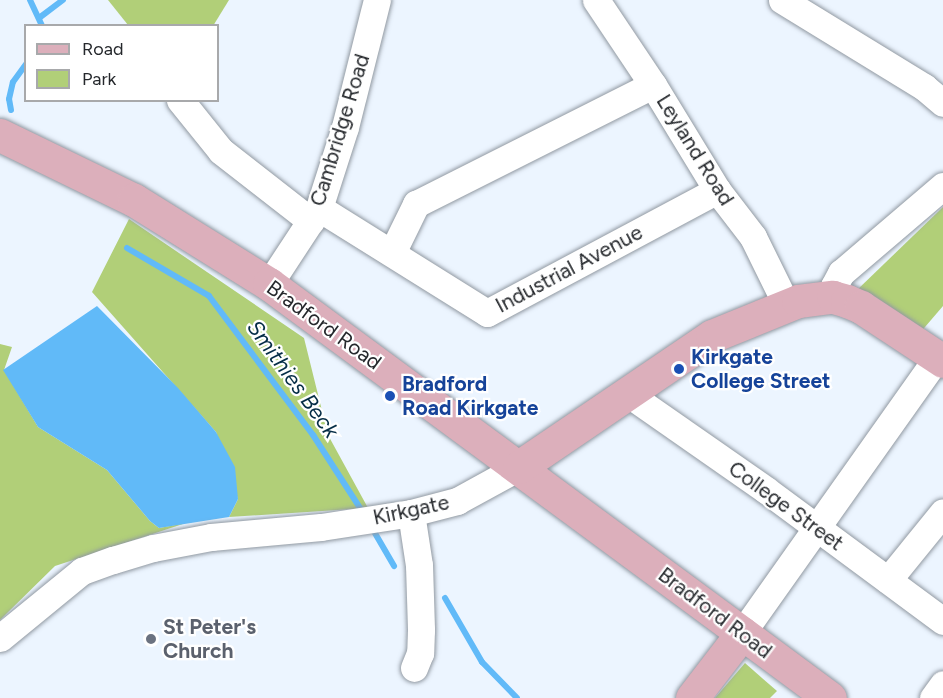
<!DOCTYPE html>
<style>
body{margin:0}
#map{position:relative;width:943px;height:698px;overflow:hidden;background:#ecf5ff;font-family:Figtree,sans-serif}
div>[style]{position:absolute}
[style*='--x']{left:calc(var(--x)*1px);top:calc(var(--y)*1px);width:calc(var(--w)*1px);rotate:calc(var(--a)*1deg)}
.green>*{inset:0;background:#b1cf78}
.water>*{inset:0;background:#61baf8}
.stream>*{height:6px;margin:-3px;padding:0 3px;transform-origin:3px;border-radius:3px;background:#61baf8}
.roads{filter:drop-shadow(0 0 2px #9199a2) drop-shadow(0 0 2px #9199a2)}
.minor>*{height:27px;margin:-13.5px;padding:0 13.5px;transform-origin:13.5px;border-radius:13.5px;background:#fff}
.major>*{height:33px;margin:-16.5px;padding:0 16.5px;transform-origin:16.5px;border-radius:16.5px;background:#dcafbb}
.dots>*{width:16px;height:16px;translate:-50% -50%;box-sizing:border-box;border:3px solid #fff;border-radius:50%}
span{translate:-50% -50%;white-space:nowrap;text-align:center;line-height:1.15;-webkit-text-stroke:4.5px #fff;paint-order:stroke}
.street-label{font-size:21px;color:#25282c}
.transit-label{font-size:21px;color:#164399;font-weight:700}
.left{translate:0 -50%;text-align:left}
.worship-label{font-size:21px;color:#5b616d;font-weight:700}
.water-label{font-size:22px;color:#052d46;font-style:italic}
.legend{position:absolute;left:24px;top:24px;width:195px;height:78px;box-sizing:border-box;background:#fff;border:2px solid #a8a9ab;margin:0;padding:8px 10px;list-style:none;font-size:18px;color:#25282c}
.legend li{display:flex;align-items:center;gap:12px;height:30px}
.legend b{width:30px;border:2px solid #a8a9ab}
</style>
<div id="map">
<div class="green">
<div style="clip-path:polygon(108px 0,229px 0,213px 26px,128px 25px)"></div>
<div style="clip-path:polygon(943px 207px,943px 306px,919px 334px,856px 291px)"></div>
<div style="clip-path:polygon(129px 219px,304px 338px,328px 435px,368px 508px,229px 517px,238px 499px,216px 432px,92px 292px)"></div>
<div style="clip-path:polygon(0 344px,12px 347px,4px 370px,38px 427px,107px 470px,150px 521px,159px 528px,186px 523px,55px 566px,0 620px)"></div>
<div style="clip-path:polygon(745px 663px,777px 691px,770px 698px,715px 698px)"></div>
</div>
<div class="water">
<div style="clip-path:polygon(97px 306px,178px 388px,216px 432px,235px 467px,238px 499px,229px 517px,159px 528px,150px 521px,107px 470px,38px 427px,3px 370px)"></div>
</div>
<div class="stream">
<div style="--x:30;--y:0;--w:29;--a:65"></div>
<div style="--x:39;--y:18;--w:30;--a:-37"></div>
<div style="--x:11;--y:110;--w:11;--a:-100"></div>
<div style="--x:9;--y:99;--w:17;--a:-77"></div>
<div style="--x:13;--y:82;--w:22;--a:-54"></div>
<div style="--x:127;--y:248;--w:95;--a:30.3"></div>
<div style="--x:209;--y:296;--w:174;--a:53.2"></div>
<div style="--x:313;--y:435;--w:94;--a:57.2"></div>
<div style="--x:372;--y:528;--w:44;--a:59.9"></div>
<div style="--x:445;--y:598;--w:74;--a:60"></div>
<div style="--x:482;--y:662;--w:50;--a:45.8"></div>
</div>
<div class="roads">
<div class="minor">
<div style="--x:596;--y:0;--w:102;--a:56.2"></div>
<div style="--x:653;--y:85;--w:123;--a:58.6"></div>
<div style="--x:717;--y:190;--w:59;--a:52.5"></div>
<div style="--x:753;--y:237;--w:75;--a:63.8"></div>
<div style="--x:782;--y:0;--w:167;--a:31.5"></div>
<div style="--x:924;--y:87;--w:25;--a:40"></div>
<div style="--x:180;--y:100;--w:65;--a:51.2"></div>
<div style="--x:221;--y:151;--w:114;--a:37.9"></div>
<div style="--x:319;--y:208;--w:198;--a:32"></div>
<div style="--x:487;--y:313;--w:261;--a:-28.1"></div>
<div style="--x:392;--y:253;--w:55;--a:-63.9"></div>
<div style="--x:416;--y:204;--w:265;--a:-26.7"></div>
<div style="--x:269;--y:284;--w:91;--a:-56.7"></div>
<div style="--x:319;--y:208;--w:85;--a:-72.2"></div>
<div style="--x:345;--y:127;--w:131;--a:-75.9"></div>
<div style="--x:833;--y:297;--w:11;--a:-85"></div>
<div style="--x:834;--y:286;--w:15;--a:-62"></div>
<div style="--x:841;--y:273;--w:134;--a:-40.5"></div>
<div style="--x:627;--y:393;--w:169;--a:34.9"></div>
<div style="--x:766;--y:490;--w:220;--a:36.5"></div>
<div style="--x:411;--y:513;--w:53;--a:81.3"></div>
<div style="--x:419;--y:565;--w:65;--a:88.2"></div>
<div style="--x:421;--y:630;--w:23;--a:92"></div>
<div style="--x:420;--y:653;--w:16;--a:112"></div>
<div style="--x:888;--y:580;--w:87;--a:-51"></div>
<div style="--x:742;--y:633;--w:337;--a:-54.7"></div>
<div style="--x:0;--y:638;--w:106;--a:-39.3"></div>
<div style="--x:82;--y:571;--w:33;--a:-20"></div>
<div style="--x:113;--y:560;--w:42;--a:-16.7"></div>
<div style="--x:153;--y:548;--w:59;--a:-10.7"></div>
<div style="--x:211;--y:537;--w:110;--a:-5.2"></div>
<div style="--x:321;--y:527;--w:91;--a:-8.8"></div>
<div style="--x:411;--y:513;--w:48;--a:-14.6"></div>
<div style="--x:457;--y:501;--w:71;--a:-28.7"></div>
<div style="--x:933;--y:698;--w:17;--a:-54"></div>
</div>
<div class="major">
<div style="--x:0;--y:135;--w:149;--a:25.9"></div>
<div style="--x:134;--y:200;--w:159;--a:31.9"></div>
<div style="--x:269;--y:284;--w:697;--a:36.43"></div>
<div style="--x:519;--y:467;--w:233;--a:-34.2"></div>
<div style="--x:712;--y:336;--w:93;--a:-22.1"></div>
<div style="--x:798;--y:301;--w:35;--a:-7"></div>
<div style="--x:833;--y:297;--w:15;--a:16"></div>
<div style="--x:847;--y:301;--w:15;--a:23"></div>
<div style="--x:861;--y:307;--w:98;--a:33.4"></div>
<div style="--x:692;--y:698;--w:82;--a:-52.4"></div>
</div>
</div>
<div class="dots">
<div style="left:679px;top:369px;background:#1a4fb4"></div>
<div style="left:390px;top:396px;background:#1a4fb4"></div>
<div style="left:151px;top:639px;background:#6b7280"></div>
</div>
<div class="street-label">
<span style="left:340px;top:130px;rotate:-73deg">Cambridge Road</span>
<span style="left:695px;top:150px;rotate:58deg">Leyland Road</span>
<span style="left:569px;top:269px;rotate:-28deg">Industrial Avenue</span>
<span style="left:324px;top:325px;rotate:36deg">Bradford Road</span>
<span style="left:786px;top:506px;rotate:36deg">College Street</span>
<span style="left:411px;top:510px;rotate:-12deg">Kirkgate</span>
<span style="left:715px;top:613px;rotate:37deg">Bradford Road</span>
</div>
<div class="transit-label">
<span class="left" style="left:691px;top:369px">Kirkgate<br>College Street</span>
<span class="left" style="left:402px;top:396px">Bradford<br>Road Kirkgate</span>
</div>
<div class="worship-label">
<span class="left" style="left:163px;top:639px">St Peter's<br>Church</span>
</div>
<div class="water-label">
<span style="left:293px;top:379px;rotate:54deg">Smithies Beck</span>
</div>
<ul class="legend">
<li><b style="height:8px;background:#dcafbb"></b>Road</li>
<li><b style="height:16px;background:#b1cf78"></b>Park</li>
</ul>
</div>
